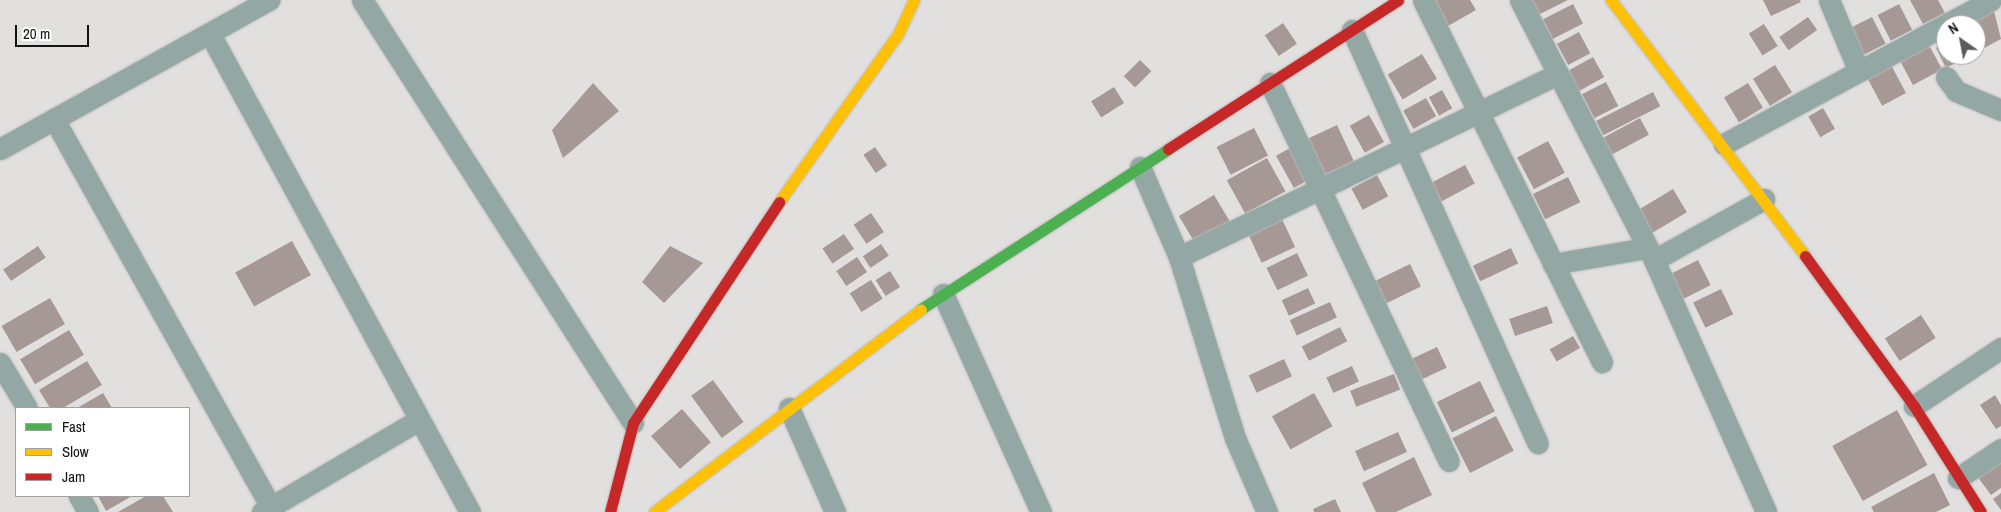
<!DOCTYPE html>
<style>
body{margin:0}
#map{position:relative;width:2001px;height:512px;overflow:hidden;background:#e2e0df;font-family:"Archivo Narrow",sans-serif}
div>[style]{position:absolute}
[style*='--x']{left:calc(var(--x)*1px);top:calc(var(--y)*1px);width:calc(var(--w)*1px);rotate:calc(var(--a)*1deg)}
.building>*{inset:0;background:#a69895;transform-origin:0 0}
.roads{filter:drop-shadow(0 0 1px #bcbbbb) drop-shadow(0 0 1px #bcbbbb)}
.street>*{height:21px;margin:-10.5px;padding:0 10.5px;transform-origin:10.5px;border-radius:10.5px;background:#93a7a4}
.fast>*{height:11px;margin:-5.5px;padding:0 5.5px;transform-origin:5.5px;border-radius:5.5px;background:#4caf50}
.slow>*{height:11px;margin:-5.5px;padding:0 5.5px;transform-origin:5.5px;border-radius:5.5px;background:#ffc107}
.jam>*{height:11px;margin:-5.5px;padding:0 5.5px;transform-origin:5.5px;border-radius:5.5px;background:#c62828}
span{translate:-50% -50%;white-space:nowrap;text-align:center;line-height:1.15;-webkit-text-stroke:5px #fff;paint-order:stroke}
.legend{position:absolute;left:15px;top:407px;width:175px;height:90px;box-sizing:border-box;background:#fff;border:1px solid #a1a0a0;margin:0;padding:6px 9px;list-style:none;font-size:15px;color:#141212}
.legend li{display:flex;align-items:center;gap:10px;height:25px}
.legend b{width:25px;border:1px solid #a1a0a0}
.north{position:absolute;left:1936px;top:15px;width:50px;height:50px;box-sizing:border-box;background:#fff;border:1px solid #a1a0a0;border-radius:50%;rotate:327deg;font-size:14px;font-weight:700;line-height:20px;text-align:center;color:#141212}
.north::after{content:'';display:block;margin:auto;width:18px;height:22px;background:#5c5a5a;clip-path:polygon(50% 0,100% 100%,50% 72%,0 100%)}
.scale{position:absolute;left:15px;top:25px;width:74px;height:22px;box-sizing:border-box;border:2px solid #141212;border-top:0;padding-left:6px;font-size:15px;line-height:18px;white-space:nowrap;color:#141212;-webkit-text-stroke:4px #fff;paint-order:stroke}
</style>
<div id="map">
<div class="building">
<div style="clip-path:polygon(1433px 0,1470px 0,1476px 10px,1448px 26px)"></div>
<div style="clip-path:polygon(1530px 0,1568px 0,1538px 15px)"></div>
<div style="clip-path:polygon(1763px 0,1800px 0,1801px 2px,1771px 16px)"></div>
<div style="clip-path:polygon(1910px 0,1938px 0,1945px 13px,1923px 24px)"></div>
<div style="left:1573px;top:4px;width:22px;height:34px;rotate:63deg"></div>
<div style="left:1899px;top:4px;width:29px;height:24px;rotate:63deg"></div>
<div style="clip-path:polygon(1994px 11px,2001px 39px,1977px 52px,1976px 25px,1967px 25px)"></div>
<div style="left:1808px;top:17px;width:16px;height:35px;rotate:55deg"></div>
<div style="left:1872px;top:17px;width:30px;height:30px;rotate:63deg"></div>
<div style="left:1283px;top:23px;width:25px;height:22px;rotate:56deg"></div>
<div style="left:1764px;top:24px;width:26px;height:18px;rotate:58deg"></div>
<div style="left:1579px;top:32px;width:24px;height:25px;rotate:62deg"></div>
<div style="clip-path:polygon(1946px 42px,1946px 55px,1971px 55px,1946px 68px,1936px 48px)"></div>
<div style="left:1928px;top:43px;width:30px;height:33px;rotate:62deg"></div>
<div style="left:1422px;top:54px;width:29px;height:40px;rotate:59deg"></div>
<div style="left:1593px;top:57px;width:23px;height:29px;rotate:61deg"></div>
<div style="left:1140px;top:60px;width:16px;height:23px;rotate:45deg"></div>
<div style="left:1890px;top:63px;width:34px;height:27px;rotate:62deg"></div>
<div style="left:1775px;top:65px;width:32px;height:26px;rotate:58deg"></div>
<div style="left:1606px;top:82px;width:27px;height:27px;rotate:63deg"></div>
<div style="clip-path:polygon(593px 83px,619px 111px,563px 158px,552px 130px)"></div>
<div style="left:1748px;top:83px;width:29px;height:28px;rotate:59deg"></div>
<div style="left:1114px;top:87px;width:19px;height:27px;rotate:58deg"></div>
<div style="left:1442px;top:90px;width:21px;height:15px;rotate:61deg"></div>
<div style="left:1653px;top:92px;width:16px;height:64px;rotate:63deg"></div>
<div style="left:1426px;top:98px;width:21px;height:26px;rotate:61deg"></div>
<div style="left:1823px;top:108px;width:24px;height:17px;rotate:60deg"></div>
<div style="left:1369px;top:115px;width:31px;height:22px;rotate:61deg"></div>
<div style="left:1640px;top:118px;width:19px;height:44px;rotate:62deg"></div>
<div style="left:1337px;top:125px;width:40px;height:37px;rotate:65deg"></div>
<div style="left:1254px;top:128px;width:31px;height:42px;rotate:63deg"></div>
<div style="left:1548px;top:141px;width:36px;height:35px;rotate:62deg"></div>
<div style="left:875px;top:147px;width:22px;height:14px;rotate:56deg"></div>
<div style="left:1290px;top:148px;width:37px;height:16px;rotate:61deg"></div>
<div style="left:1267px;top:158px;width:38px;height:46px;rotate:61deg"></div>
<div style="left:1465px;top:165px;width:21px;height:38px;rotate:62deg"></div>
<div style="left:1377px;top:175px;width:24px;height:29px;rotate:62deg"></div>
<div style="left:1568px;top:177px;width:28px;height:39px;rotate:64deg"></div>
<div style="left:1673px;top:189px;width:27px;height:44px;rotate:59deg"></div>
<div style="left:1214px;top:195px;width:33px;height:41px;rotate:59deg"></div>
<div style="left:871px;top:213px;width:23px;height:21px;rotate:56deg"></div>
<div style="left:1282px;top:219px;width:31px;height:37px;rotate:65deg"></div>
<div style="left:844px;top:234px;width:18px;height:26px;rotate:56deg"></div>
<div style="left:292px;top:241px;width:39px;height:65px;rotate:61deg"></div>
<div style="left:881px;top:244px;width:14px;height:22px;rotate:56deg"></div>
<div style="left:38px;top:246px;width:14px;height:42px;rotate:56deg"></div>
<div style="clip-path:polygon(670px 246px,703px 263px,664px 303px,642px 282px)"></div>
<div style="left:1511px;top:248px;width:17px;height:42px;rotate:65deg"></div>
<div style="left:1297px;top:253px;width:25px;height:34px;rotate:64deg"></div>
<div style="left:857px;top:257px;width:18px;height:25px;rotate:56deg"></div>
<div style="left:1698px;top:260px;width:28px;height:32px;rotate:63deg"></div>
<div style="left:1410px;top:264px;width:25px;height:39px;rotate:64deg"></div>
<div style="left:890px;top:271px;width:19px;height:17px;rotate:58deg"></div>
<div style="left:871px;top:280px;width:22px;height:25px;rotate:58deg"></div>
<div style="left:1308px;top:288px;width:17px;height:29px;rotate:65deg"></div>
<div style="left:1721px;top:289px;width:28px;height:31px;rotate:64deg"></div>
<div style="left:50px;top:298px;width:30px;height:56px;rotate:60deg"></div>
<div style="left:1330px;top:302px;width:17px;height:44px;rotate:66deg"></div>
<div style="left:1547px;top:306px;width:18px;height:40px;rotate:71deg"></div>
<div style="left:1921px;top:315px;width:27px;height:43px;rotate:57deg"></div>
<div style="left:1340px;top:327px;width:16px;height:43px;rotate:63deg"></div>
<div style="left:69px;top:330px;width:29px;height:57px;rotate:59deg"></div>
<div style="left:1573px;top:336px;width:14px;height:27px;rotate:60deg"></div>
<div style="left:1437px;top:347px;width:23px;height:30px;rotate:65deg"></div>
<div style="left:1284px;top:359px;width:19px;height:39px;rotate:65deg"></div>
<div style="clip-path:polygon(87px 361px,102px 385px,63px 408px,50px 408px,39px 390px)"></div>
<div style="left:1352px;top:366px;width:17px;height:28px;rotate:66deg"></div>
<div style="left:1394px;top:374px;width:17px;height:47px;rotate:69deg"></div>
<div style="left:713px;top:380px;width:52px;height:27px;rotate:54deg"></div>
<div style="left:1480px;top:381px;width:34px;height:48px;rotate:64deg"></div>
<div style="clip-path:polygon(103px 393px,112px 408px,77px 408px)"></div>
<div style="left:1314px;top:393px;width:38px;height:48px;rotate:61deg"></div>
<div style="clip-path:polygon(1995px 395px,2001px 405px,2001px 426px,1996px 429px,1980px 405px)"></div>
<div style="left:682px;top:409px;width:44px;height:41px;rotate:49deg"></div>
<div style="left:1897px;top:410px;width:63px;height:74px;rotate:61deg"></div>
<div style="left:1496px;top:416px;width:39px;height:49px;rotate:63deg"></div>
<div style="left:1398px;top:432px;width:22px;height:47px;rotate:66deg"></div>
<div style="clip-path:polygon(1414px 457px,1432px 495px,1396px 512px,1376px 512px,1362px 483px)"></div>
<div style="clip-path:polygon(2001px 459px,2001px 488px,1991px 495px,1977px 476px)"></div>
<div style="clip-path:polygon(1934px 473px,1950px 505px,1936px 512px,1874px 512px,1871px 507px)"></div>
<div style="clip-path:polygon(2001px 493px,2001px 510px,1993px 499px)"></div>
<div style="clip-path:polygon(98px 496px,132px 496px,106px 511px)"></div>
<div style="clip-path:polygon(146px 496px,163px 496px,173px 512px,118px 512px)"></div>
<div style="clip-path:polygon(1335px 499px,1341px 512px,1314px 512px,1313px 509px)"></div>
</div>
<div class="roads">
<div class="street">
<div style="--x:362;--y:0;--w:502;--a:57.35"></div>
<div style="--x:1423;--y:0;--w:404;--a:63.7"></div>
<div style="--x:1520;--y:0;--w:292;--a:62.7"></div>
<div style="--x:1654;--y:260;--w:276;--a:66"></div>
<div style="--x:1829;--y:0;--w:75;--a:67.2"></div>
<div style="--x:1352;--y:30;--w:453;--a:65.8"></div>
<div style="--x:210;--y:34;--w:544;--a:61.46"></div>
<div style="--x:1946;--y:77;--w:17;--a:54"></div>
<div style="--x:1956;--y:91;--w:49;--a:22.9"></div>
<div style="--x:1270;--y:83;--w:418;--a:64.7"></div>
<div style="--x:54;--y:119;--w:445;--a:60.8"></div>
<div style="--x:1724;--y:144;--w:303;--a:-28.3"></div>
<div style="--x:0;--y:149;--w:308;--a:-29"></div>
<div style="--x:1140;--y:167;--w:98;--a:66.6"></div>
<div style="--x:1179;--y:257;--w:189;--a:72.8"></div>
<div style="--x:1235;--y:438;--w:81;--a:66.6"></div>
<div style="--x:1179;--y:257;--w:421;--a:-25.8"></div>
<div style="--x:1654;--y:260;--w:126;--a:-29"></div>
<div style="--x:1553;--y:264;--w:95;--a:-9.7"></div>
<div style="--x:943;--y:294;--w:239;--a:65.8"></div>
<div style="--x:0;--y:363;--w:52;--a:59"></div>
<div style="--x:1914;--y:406;--w:105;--a:-33.7"></div>
<div style="--x:789;--y:408;--w:114;--a:66.1"></div>
<div style="--x:1958;--y:478;--w:52;--a:-34"></div>
<div style="--x:79;--y:496;--w:18;--a:61"></div>
<div style="--x:262;--y:512;--w:180;--a:-30.4"></div>
</div>
<div class="fast">
<div style="--x:921;--y:309;--w:294;--a:-32.9"></div>
</div>
<div class="slow">
<div style="--x:1611;--y:0;--w:321;--a:52.8"></div>
<div style="--x:779;--y:202;--w:206;--a:-54.7"></div>
<div style="--x:898;--y:34;--w:38;--a:-65"></div>
<div style="--x:654;--y:512;--w:335;--a:-37.2"></div>
</div>
<div class="jam">
<div style="--x:1168;--y:149;--w:274;--a:-32.9"></div>
<div style="--x:1805;--y:256;--w:185;--a:54"></div>
<div style="--x:1914;--y:406;--w:125;--a:57.7"></div>
<div style="--x:610;--y:512;--w:92;--a:-75.5"></div>
<div style="--x:633;--y:423;--w:265;--a:-56.5"></div>
</div>
</div>
<ul class="legend">
<li><b style="height:6px;background:#4caf50"></b>Fast</li>
<li><b style="height:6px;background:#ffc107"></b>Slow</li>
<li><b style="height:6px;background:#c62828"></b>Jam</li>
</ul>
<div class="north">N</div>
<div class="scale">20 m</div>
</div>
